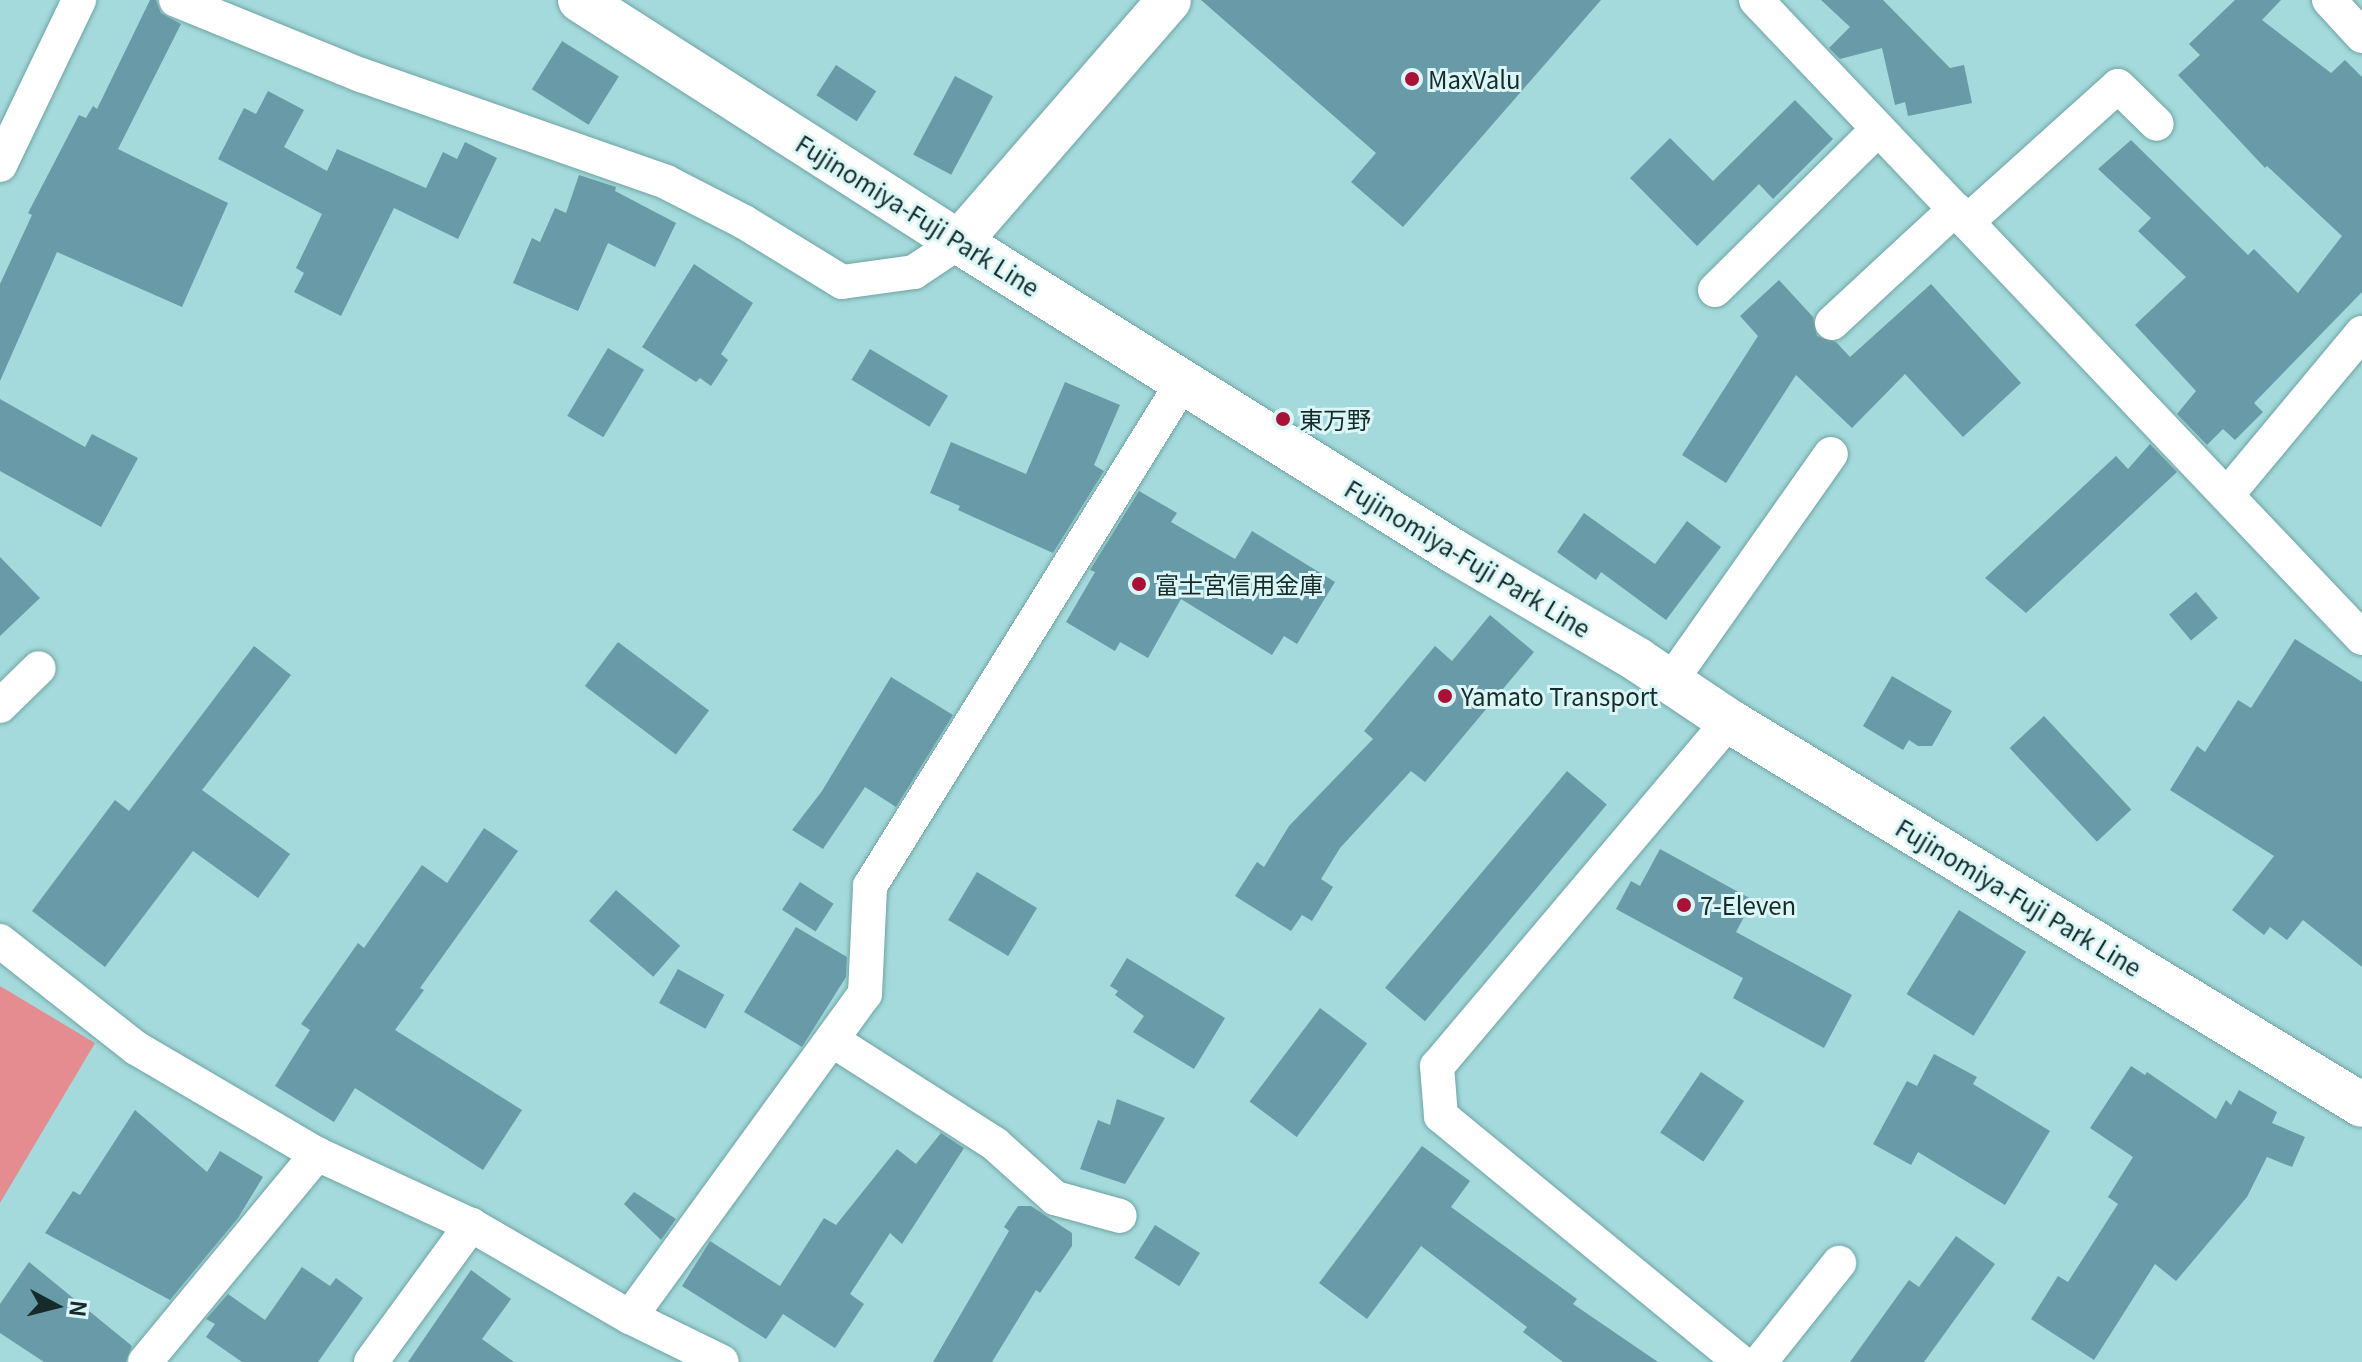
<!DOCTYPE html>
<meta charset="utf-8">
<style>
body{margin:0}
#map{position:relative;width:2362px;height:1362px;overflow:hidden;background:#a4dadb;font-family:Georgia,"Noto Sans JP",serif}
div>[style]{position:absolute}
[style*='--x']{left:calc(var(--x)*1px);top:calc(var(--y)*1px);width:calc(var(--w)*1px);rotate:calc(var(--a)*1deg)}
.green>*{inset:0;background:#e48c90}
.building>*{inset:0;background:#699aa7;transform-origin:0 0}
.roads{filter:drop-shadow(0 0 2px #6fa3a3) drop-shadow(0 0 2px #6fa3a3)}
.street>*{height:34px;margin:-17px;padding:0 17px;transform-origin:17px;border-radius:17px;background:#fff}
.secondary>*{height:44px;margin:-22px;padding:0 22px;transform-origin:22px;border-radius:22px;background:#fff}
.dots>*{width:22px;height:22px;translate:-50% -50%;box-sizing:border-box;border:4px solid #dbf6f6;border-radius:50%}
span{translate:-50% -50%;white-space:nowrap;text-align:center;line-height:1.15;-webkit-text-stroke:6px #dbf6f6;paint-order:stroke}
.poi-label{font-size:24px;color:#162c2c}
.left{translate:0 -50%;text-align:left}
.street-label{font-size:24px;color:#162c2c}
.north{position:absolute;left:16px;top:1266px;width:80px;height:80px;-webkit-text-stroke:6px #dbf6f6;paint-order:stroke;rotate:97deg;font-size:22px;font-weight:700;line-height:32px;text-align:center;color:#162c2c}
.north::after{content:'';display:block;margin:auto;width:28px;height:36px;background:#162c2c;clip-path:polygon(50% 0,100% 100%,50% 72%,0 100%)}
</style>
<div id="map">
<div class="green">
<div style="clip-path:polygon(0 986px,95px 1043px,0 1203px)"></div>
</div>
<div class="building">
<div style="clip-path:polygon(150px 0,156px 0,161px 13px,181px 24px,118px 149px,228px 203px,182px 307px,57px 252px,0 381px,0 284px,32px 215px,28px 213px,79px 115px,86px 118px,93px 106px,97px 109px)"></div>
<div style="clip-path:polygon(1201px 0,1601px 0,1403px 227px,1351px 182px,1376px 153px)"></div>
<div style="clip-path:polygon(1821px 0,1883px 0,1950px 68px,1964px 65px,1972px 103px,1908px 116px,1905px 102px,1895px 105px,1882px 48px,1840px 59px,1829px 48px,1850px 27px)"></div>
<div style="clip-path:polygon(2235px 0,2281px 0,2262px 20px,2331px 73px,2345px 60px,2362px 77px,2362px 292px,2254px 403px,2263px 412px,2235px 440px,2223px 429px,2207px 445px,2177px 414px,2196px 391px,2135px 325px,2186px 277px,2138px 231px,2151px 218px,2098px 169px,2131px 140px,2248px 255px,2254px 249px,2298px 293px,2342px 236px,2267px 166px,2265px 168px,2178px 75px,2200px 55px,2189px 44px)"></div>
<div style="left:562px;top:41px;width:67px;height:57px;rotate:32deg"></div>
<div style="left:836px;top:65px;width:48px;height:36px;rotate:33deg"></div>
<div style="left:955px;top:76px;width:43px;height:89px;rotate:28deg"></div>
<div style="clip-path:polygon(268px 91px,304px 110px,284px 147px,327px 171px,337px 149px,426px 188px,443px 152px,457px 159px,465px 142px,497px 158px,458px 239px,394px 208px,341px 316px,294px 292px,304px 273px,296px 268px,322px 214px,218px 159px,244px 108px,256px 114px)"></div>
<div style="clip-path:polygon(1795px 100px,1833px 139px,1773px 199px,1759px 184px,1697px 246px,1630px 178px,1670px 138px,1713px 181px)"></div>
<div style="clip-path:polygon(579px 175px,616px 187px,615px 191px,676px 223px,655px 267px,608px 243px,578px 311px,513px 283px,532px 238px,540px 242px,555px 208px,566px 213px)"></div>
<div style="clip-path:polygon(694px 264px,753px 303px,721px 354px,728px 360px,711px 386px,700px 378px,696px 382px,642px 347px)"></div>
<div style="clip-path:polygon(1779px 280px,1813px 317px,1817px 336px,1836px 342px,1850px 357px,1931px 284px,2021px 383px,1963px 437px,1905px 374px,1852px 428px,1796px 375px,1726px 483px,1682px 455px,1758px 336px,1740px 316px)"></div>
<div style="left:608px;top:348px;width:42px;height:79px;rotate:31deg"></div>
<div style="left:870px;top:349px;width:91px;height:36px;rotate:31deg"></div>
<div style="clip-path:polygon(1065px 382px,1120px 405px,1094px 465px,1104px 471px,1053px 553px,958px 510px,960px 506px,930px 493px,951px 442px,1026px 474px)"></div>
<div style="clip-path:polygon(0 399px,85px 447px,92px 434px,138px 458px,101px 527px,0 471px)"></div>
<div style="clip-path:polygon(2150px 444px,2177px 472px,2026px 613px,1985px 578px,2116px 456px,2128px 469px)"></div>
<div style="clip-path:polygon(1139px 491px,1177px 513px,1171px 522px,1235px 559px,1252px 531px,1335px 582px,1297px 644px,1284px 636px,1272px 655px,1181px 599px,1148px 658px,1120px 642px,1115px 651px,1066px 622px,1095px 572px,1090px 570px)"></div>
<div style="clip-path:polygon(1584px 513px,1655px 564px,1687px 521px,1721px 547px,1666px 620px,1601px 572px,1596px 580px,1557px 552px)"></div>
<div style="clip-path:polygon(0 557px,40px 598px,0 636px)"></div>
<div style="left:2196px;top:592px;width:34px;height:35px;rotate:50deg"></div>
<div style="clip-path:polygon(1490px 615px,1534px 652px,1425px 782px,1411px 771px,1340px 848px,1321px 879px,1333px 887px,1312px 921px,1302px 915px,1291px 931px,1235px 896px,1257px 862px,1264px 867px,1289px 826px,1373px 739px,1364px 731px,1435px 646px,1452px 661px)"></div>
<div style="clip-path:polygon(2295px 639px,2362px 682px,2362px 967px,2303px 920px,2287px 940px,2270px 927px,2264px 935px,2232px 910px,2274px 856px,2170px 790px,2197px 746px,2205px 752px,2238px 700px,2251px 708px)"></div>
<div style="left:618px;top:642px;width:114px;height:55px;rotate:37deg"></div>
<div style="clip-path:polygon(254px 646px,291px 675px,202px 790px,290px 854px,258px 898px,193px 851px,105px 967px,32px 911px,115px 800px,129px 811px)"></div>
<div style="clip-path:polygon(1892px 676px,1952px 711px,1932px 746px,1918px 746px,1909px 740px,1903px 750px,1863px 726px)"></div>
<div style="clip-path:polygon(891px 677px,953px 715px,896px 807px,865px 787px,823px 849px,792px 830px,822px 791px)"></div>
<div style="left:2044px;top:716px;width:128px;height:47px;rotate:47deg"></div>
<div style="left:1567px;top:771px;width:52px;height:283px;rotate:40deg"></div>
<div style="clip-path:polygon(484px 828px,518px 851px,420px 988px,424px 990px,395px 1030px,522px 1110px,483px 1170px,355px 1088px,334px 1122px,275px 1086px,310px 1030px,301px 1024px,358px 943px,364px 948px,422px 865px,447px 883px)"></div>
<div style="clip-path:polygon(1660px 849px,1753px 900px,1736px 932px,1852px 995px,1824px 1048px,1733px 998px,1743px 978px,1616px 909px,1631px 881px,1640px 886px)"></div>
<div style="left:977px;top:872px;width:70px;height:56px;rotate:31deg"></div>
<div style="left:800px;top:882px;width:40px;height:33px;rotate:33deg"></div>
<div style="left:616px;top:890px;width:85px;height:41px;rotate:41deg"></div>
<div style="left:1959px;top:910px;width:79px;height:99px;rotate:32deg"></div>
<div style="clip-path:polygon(796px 927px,847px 957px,846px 977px,802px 1047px,744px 1012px)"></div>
<div style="clip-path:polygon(1127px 958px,1225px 1018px,1194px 1069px,1133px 1032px,1144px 1016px,1115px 995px,1118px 991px,1110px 986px)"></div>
<div style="left:678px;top:969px;width:53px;height:39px;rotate:29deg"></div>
<div style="left:1320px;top:1008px;width:59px;height:117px;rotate:37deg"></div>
<div style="clip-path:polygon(1934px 1054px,1977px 1077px,1973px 1084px,2050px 1131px,2005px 1205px,1918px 1152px,1911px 1165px,1873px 1144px,1907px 1081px,1917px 1086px)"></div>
<div style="clip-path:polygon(2131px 1066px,2145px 1075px,2147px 1072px,2216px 1119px,2226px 1100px,2231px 1105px,2239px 1090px,2277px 1112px,2272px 1123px,2305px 1137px,2292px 1167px,2267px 1157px,2247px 1197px,2176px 1281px,2155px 1264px,2094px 1360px,2031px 1319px,2058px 1276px,2068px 1282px,2118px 1204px,2108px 1197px,2133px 1157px,2090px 1128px)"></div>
<div style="left:1701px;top:1072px;width:52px;height:73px;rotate:34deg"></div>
<div style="clip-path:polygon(1117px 1099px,1165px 1118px,1125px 1184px,1080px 1169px,1098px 1120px,1110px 1125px)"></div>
<div style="clip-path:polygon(135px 1110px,207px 1172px,220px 1151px,263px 1177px,238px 1218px,170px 1300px,45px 1233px,73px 1191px,80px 1195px)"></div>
<div style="clip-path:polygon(941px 1133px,964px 1148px,902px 1244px,890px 1233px,850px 1294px,864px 1304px,835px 1348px,783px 1314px,766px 1339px,682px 1286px,710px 1241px,780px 1286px,824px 1218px,836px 1225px,897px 1149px,916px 1164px)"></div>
<div style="clip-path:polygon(1422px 1146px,1470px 1181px,1451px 1207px,1577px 1299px,1573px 1304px,1658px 1362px,1563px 1362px,1523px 1332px,1527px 1327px,1421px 1246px,1367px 1319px,1319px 1283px)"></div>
<div style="clip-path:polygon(634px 1192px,676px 1219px,661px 1240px,624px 1204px)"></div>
<div style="clip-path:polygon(1018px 1206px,1031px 1206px,1072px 1233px,1072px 1246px,1040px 1293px,1036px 1290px,992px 1362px,933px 1362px,1009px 1231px,1004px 1227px)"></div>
<div style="left:1155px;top:1225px;width:53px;height:39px;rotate:32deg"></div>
<div style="clip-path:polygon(1956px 1236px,1995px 1264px,1924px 1362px,1850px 1362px,1909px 1280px,1919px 1287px)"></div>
<div style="clip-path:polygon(29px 1262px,132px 1346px,126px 1362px,44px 1362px,0 1333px,0 1304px)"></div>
<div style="clip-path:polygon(302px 1267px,330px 1286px,336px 1278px,363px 1298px,318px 1362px,242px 1362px,206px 1337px,215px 1324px,206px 1319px,228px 1294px,265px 1320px)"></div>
<div style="clip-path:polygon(471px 1270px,511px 1299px,482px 1339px,514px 1362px,408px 1362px)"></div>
</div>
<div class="roads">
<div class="street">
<div style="--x:176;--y:0;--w:200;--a:22.1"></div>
<div style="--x:361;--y:75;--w:323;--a:19.3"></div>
<div style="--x:666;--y:182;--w:88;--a:27.1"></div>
<div style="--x:744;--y:222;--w:115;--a:31.5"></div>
<div style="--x:842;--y:282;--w:73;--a:-7.9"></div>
<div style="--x:914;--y:272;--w:54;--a:-33.7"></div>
<div style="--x:1756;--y:0;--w:880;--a:46.47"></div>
<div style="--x:2329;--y:0;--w:49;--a:47.5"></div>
<div style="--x:0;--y:165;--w:183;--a:-64.4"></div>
<div style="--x:1967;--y:222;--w:203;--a:-42"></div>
<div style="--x:2118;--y:86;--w:54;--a:44.3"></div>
<div style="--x:1715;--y:290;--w:229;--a:-44.6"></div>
<div style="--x:1832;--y:323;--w:168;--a:-42.8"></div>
<div style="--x:2227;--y:495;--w:211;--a:-50.2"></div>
<div style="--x:1670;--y:682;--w:279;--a:-54.8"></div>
<div style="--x:0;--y:706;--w:54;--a:-44.3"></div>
<div style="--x:1729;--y:721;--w:452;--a:130.2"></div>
<div style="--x:1437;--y:1066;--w:50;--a:85.4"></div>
<div style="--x:1441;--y:1116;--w:387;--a:39.4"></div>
<div style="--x:0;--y:941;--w:173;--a:38.2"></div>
<div style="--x:136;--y:1048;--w:210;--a:30.4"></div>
<div style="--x:317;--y:1154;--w:170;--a:24.8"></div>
<div style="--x:471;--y:1225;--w:184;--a:30.1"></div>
<div style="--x:630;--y:1317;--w:102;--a:26.1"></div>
<div style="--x:832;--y:1040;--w:193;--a:32.5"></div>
<div style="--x:995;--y:1144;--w:81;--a:42"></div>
<div style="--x:1055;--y:1198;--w:67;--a:15.5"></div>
<div style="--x:630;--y:1317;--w:399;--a:-54"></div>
<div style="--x:865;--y:994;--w:108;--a:-87.3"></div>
<div style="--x:870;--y:886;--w:593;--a:-58.16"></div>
<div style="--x:145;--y:1362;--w:270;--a:-50.4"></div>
<div style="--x:371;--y:1362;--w:170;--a:-53.9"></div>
<div style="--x:1760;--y:1362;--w:127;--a:-51.4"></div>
</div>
<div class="secondary">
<div style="--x:580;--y:0;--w:450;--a:32.6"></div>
<div style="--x:959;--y:242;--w:585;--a:32.01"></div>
<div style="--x:1455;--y:552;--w:212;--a:30.5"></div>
<div style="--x:1638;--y:660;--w:110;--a:33.8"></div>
<div style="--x:1729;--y:721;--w:740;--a:31.24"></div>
<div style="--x:959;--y:242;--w:320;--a:-49"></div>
</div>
</div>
<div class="dots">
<div style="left:1412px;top:79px;background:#a91236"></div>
<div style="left:1283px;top:419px;background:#a91236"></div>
<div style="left:1139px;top:584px;background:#a91236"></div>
<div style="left:1445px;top:696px;background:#a91236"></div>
<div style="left:1684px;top:905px;background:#a91236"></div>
</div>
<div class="poi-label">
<span class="left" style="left:1428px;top:79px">MaxValu</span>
<span class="left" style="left:1299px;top:419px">東万野</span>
<span class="left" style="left:1155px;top:584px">富士宮信用金庫</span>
<span class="left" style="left:1461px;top:696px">Yamato Transport</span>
<span class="left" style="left:1700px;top:905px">7-Eleven</span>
</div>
<div class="street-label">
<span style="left:918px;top:215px;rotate:32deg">Fujinomiya-Fuji Park Line</span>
<span style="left:1468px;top:558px;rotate:31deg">Fujinomiya-Fuji Park Line</span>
<span style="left:2019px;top:897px;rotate:31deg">Fujinomiya-Fuji Park Line</span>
</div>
<div class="north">N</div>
</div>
